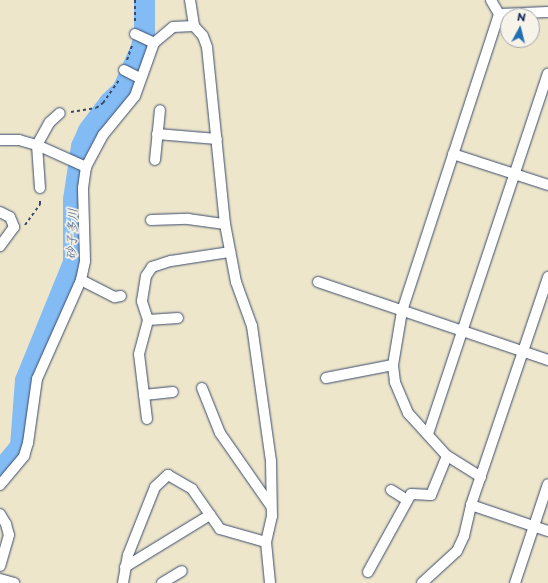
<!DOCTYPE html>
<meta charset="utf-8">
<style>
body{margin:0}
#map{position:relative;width:548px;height:583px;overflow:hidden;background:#ede6ca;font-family:"Playpen Sans","Klee One",sans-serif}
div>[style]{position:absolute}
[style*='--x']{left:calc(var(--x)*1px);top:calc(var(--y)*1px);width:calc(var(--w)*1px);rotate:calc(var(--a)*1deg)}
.river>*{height:21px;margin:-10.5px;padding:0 10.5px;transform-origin:10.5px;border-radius:10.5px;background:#83bcf4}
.path>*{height:2px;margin-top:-1px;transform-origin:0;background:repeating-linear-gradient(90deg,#3a4a6e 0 3px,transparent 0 6px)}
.roads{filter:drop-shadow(0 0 1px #3a4a6e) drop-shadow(0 0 1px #3a4a6e)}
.minor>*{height:10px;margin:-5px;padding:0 5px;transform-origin:5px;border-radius:5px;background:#fff}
span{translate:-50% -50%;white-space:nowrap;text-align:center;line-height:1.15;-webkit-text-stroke:3.5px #f7f3e8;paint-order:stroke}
.water-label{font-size:13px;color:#355284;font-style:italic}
.north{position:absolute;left:500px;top:8px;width:40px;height:40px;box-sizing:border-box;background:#f7f3e8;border:1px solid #9fa5b1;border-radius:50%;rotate:7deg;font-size:11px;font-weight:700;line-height:16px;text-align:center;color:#1b2f5e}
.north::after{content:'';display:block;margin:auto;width:14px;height:18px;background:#1f6fb2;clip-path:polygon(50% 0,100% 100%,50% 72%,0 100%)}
</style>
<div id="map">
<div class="river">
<div style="--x:0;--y:470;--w:31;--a:-50"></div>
<div style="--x:20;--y:446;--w:66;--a:-85.7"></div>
<div style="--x:25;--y:380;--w:127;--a:-67.9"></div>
<div style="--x:73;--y:262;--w:63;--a:-90"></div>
<div style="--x:73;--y:199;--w:54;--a:-81.4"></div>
<div style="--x:81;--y:146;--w:17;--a:-66"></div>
<div style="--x:88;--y:130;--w:35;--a:-53"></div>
<div style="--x:109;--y:102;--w:18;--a:-43"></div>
<div style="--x:122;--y:90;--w:47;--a:-66.2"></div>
<div style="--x:141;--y:47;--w:14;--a:-78"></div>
<div style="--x:144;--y:33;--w:33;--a:-90"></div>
</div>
<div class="path">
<div style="--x:135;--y:0;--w:23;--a:90"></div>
<div style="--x:127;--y:60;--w:18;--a:-71"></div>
<div style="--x:71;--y:112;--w:25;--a:-9"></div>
<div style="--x:96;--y:108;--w:9;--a:-36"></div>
<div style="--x:103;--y:103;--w:29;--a:-55"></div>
<div style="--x:25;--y:225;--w:26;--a:-54"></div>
<div style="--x:40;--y:204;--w:6;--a:-90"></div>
</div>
<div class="roads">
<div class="minor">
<div style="--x:190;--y:0;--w:26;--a:81"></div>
<div style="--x:194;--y:26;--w:13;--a:48"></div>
<div style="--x:203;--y:36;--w:12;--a:70"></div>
<div style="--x:207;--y:47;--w:178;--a:84.2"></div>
<div style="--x:225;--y:224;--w:59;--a:79.3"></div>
<div style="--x:236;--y:282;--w:47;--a:70"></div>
<div style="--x:252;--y:326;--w:136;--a:82"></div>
<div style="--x:271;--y:461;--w:55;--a:89"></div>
<div style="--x:272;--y:516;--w:27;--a:103"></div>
<div style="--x:266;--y:542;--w:41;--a:84.4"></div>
<div style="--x:499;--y:14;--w:49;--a:-2.3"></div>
<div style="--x:135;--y:34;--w:21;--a:25"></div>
<div style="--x:124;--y:70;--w:18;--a:27"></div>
<div style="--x:157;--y:134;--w:60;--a:4.8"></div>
<div style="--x:0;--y:140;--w:19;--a:0"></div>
<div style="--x:19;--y:140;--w:19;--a:16"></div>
<div style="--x:37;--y:145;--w:54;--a:24.2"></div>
<div style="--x:453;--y:154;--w:100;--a:18.1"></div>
<div style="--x:155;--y:160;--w:50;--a:-84.3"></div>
<div style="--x:40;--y:188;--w:43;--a:-94"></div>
<div style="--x:37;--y:145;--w:26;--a:-61"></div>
<div style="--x:50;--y:122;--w:13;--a:-42"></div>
<div style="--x:0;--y:212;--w:11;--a:27"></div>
<div style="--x:10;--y:217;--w:11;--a:68"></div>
<div style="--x:14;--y:227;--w:24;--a:126"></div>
<div style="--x:151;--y:220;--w:37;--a:-2"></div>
<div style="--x:188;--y:219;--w:37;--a:8"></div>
<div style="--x:81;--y:280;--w:38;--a:27"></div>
<div style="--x:115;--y:297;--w:6;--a:-9"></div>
<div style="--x:318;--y:282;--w:243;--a:18.7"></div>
<div style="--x:148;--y:320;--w:30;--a:-4"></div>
<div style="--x:326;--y:378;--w:68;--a:-11"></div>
<div style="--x:202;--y:388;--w:48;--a:68.2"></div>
<div style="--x:220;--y:433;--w:89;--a:55.1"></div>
<div style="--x:144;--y:395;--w:29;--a:-6"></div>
<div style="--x:147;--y:419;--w:65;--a:-97"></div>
<div style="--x:139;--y:354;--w:35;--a:-75"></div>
<div style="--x:148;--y:320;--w:20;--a:-108"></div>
<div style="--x:142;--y:301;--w:25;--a:-81"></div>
<div style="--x:146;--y:276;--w:11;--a:-56"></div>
<div style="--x:152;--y:267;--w:20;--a:-18"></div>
<div style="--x:171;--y:261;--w:60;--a:-8.7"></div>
<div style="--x:428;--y:434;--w:380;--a:-71.6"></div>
<div style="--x:481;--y:477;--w:40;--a:-148"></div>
<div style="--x:447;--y:456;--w:58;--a:-132.2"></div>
<div style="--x:408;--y:413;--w:34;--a:-113"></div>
<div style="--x:395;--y:382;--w:17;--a:-97"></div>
<div style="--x:393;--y:365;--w:55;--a:-80.5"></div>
<div style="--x:402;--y:311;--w:312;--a:-71.9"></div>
<div style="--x:499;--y:14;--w:16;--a:-120"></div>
<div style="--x:0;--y:485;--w:38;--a:-50"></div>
<div style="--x:24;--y:456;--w:14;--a:-73"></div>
<div style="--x:28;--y:443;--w:65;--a:-82"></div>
<div style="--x:37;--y:379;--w:108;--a:-66"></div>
<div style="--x:81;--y:280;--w:19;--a:-78"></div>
<div style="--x:85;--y:261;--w:73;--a:-91.6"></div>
<div style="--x:83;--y:188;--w:21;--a:-82"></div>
<div style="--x:86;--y:167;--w:36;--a:-62"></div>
<div style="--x:103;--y:135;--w:50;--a:-50.6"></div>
<div style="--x:135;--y:96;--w:56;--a:-70.3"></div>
<div style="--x:154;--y:43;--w:25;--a:-40"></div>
<div style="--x:173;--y:27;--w:21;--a:-3"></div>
<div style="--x:391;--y:490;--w:19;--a:32"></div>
<div style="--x:471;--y:505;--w:81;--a:18.7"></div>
<div style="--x:0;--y:514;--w:12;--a:59"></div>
<div style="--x:6;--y:524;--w:11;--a:75"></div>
<div style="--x:9;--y:535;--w:32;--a:106"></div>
<div style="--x:125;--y:567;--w:100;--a:-31.5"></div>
<div style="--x:368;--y:572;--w:89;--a:-61.1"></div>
<div style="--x:411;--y:494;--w:20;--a:3"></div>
<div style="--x:431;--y:495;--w:42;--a:-67.7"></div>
<div style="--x:0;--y:579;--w:15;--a:16"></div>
<div style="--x:123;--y:583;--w:28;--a:-80"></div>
<div style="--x:128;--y:555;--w:73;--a:-68.3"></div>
<div style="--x:155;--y:487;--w:18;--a:-43"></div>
<div style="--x:168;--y:475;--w:28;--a:30"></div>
<div style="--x:192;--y:489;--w:49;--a:55"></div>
<div style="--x:220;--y:529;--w:48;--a:15.8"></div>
<div style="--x:162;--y:583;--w:23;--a:-31"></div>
<div style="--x:422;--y:583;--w:47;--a:-42.4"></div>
<div style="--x:457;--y:551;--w:17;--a:-65"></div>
<div style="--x:464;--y:536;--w:32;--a:-77"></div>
<div style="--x:471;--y:505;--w:241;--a:-71.3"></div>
<div style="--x:515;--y:583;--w:104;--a:-71.6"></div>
</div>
</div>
<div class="water-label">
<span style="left:72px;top:234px;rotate:-88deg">砂子多川</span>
</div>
<div class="north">N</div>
</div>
